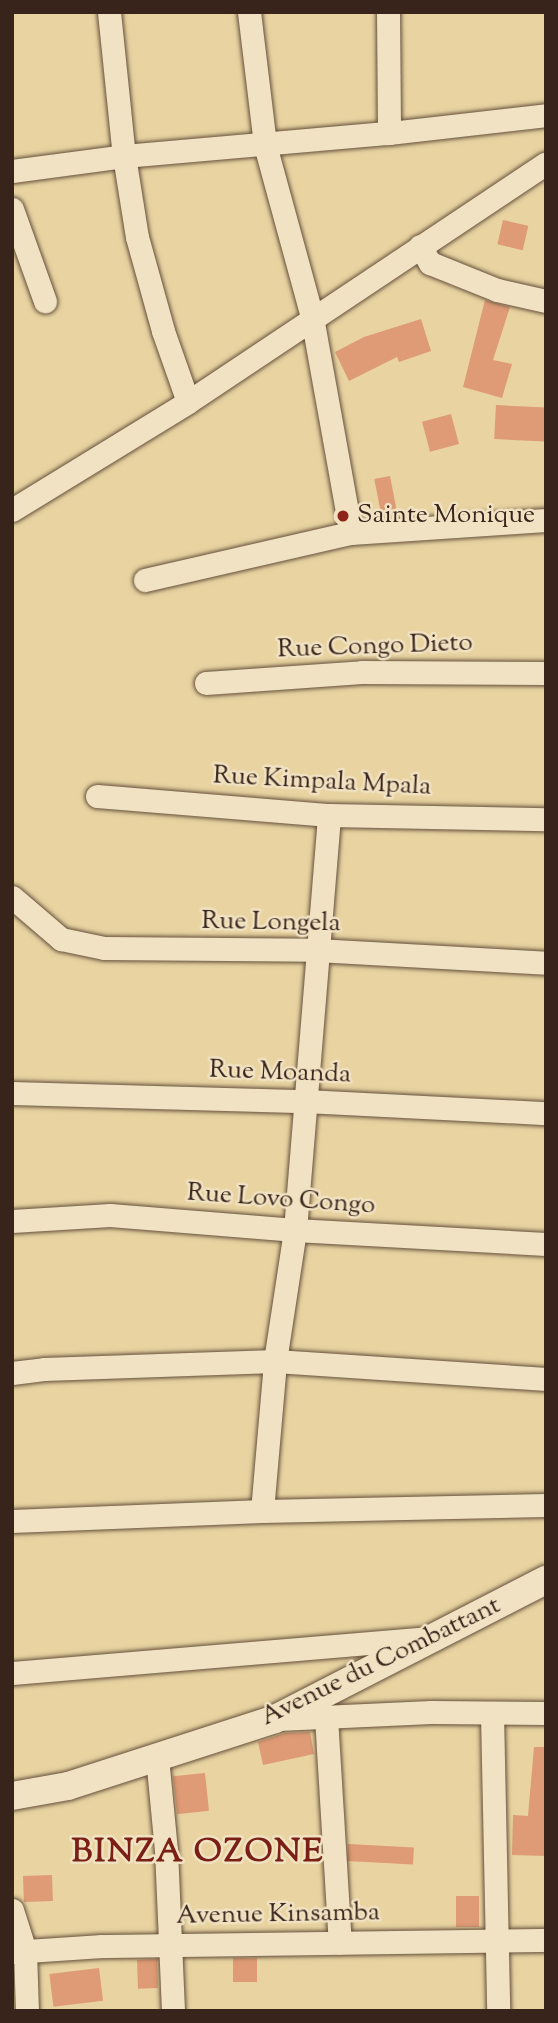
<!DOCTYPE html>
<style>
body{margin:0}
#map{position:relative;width:558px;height:2023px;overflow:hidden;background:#e8d3a1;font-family:"Sorts Mill Goudy",serif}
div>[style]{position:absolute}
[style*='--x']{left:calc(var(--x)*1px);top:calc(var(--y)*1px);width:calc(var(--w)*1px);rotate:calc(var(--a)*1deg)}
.building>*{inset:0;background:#de9b75;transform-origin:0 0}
.roads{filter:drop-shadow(0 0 2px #65503c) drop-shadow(0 0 2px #65503c)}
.minor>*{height:23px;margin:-11.5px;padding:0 11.5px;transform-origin:11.5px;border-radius:11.5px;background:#f0e2c2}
.tertiary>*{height:28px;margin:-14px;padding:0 14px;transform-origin:14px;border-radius:14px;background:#f0e2c2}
.dots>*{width:19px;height:19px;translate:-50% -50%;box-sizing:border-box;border:4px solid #f0e2c2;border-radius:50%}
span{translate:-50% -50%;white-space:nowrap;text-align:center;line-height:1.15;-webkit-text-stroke:5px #f0e2c2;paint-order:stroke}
.poi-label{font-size:26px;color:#39241b}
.left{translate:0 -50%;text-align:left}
.street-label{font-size:26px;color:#39241b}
.district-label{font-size:33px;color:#7a1f14;font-weight:700;letter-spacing:2px}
.frame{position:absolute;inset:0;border:14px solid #39241b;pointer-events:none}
</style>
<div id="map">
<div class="building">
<div style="left:503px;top:220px;width:26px;height:25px;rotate:13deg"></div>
<div style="clip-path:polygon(485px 300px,510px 307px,493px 360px,512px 364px,502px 398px,463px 387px)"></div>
<div style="clip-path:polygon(421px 319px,431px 351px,399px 362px,397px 357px,349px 381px,335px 352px,364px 337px)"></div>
<div style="left:496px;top:405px;width:50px;height:34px;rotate:3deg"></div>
<div style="left:451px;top:414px;width:31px;height:30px;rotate:75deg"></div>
<div style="left:390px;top:476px;width:41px;height:16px;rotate:79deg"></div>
<div style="clip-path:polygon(310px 1732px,314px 1754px,263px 1765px,258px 1742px,285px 1733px)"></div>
<div style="clip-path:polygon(534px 1747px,546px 1747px,546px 1856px,512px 1855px,513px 1815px,528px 1816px)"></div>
<div style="left:205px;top:1773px;width:38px;height:32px;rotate:84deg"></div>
<div style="left:348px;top:1844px;width:66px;height:17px;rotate:3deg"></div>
<div style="left:52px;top:1875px;width:26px;height:29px;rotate:88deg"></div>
<div style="left:456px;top:1896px;width:23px;height:31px"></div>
<div style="left:233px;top:1958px;width:24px;height:24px"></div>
<div style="left:157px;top:1959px;width:29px;height:20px;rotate:88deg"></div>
<div style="left:99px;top:1968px;width:33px;height:50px;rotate:83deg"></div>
</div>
<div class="roads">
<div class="minor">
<div style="--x:109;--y:12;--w:145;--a:84.1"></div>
<div style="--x:124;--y:156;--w:82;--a:80.9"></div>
<div style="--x:137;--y:237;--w:98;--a:74.5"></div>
<div style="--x:163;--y:331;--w:75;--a:70.6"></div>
<div style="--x:249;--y:12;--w:134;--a:83.1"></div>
<div style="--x:265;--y:145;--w:178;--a:74.7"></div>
<div style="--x:312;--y:317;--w:219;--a:79.8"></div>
<div style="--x:388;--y:12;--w:121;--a:89.5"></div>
<div style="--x:12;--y:171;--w:113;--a:-7.6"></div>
<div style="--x:124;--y:156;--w:266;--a:-5"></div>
<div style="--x:389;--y:133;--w:158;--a:-6.5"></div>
<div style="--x:12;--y:209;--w:98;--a:70.3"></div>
<div style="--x:420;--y:246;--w:20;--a:60"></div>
<div style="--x:430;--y:263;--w:72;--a:21.9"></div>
<div style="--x:497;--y:290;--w:50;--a:12.7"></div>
<div style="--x:12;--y:510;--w:206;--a:-31.5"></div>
<div style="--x:188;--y:402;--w:430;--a:-33.7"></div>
<div style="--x:145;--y:580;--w:211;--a:-12.9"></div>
<div style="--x:351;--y:533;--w:195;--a:-3.8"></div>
<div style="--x:206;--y:683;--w:156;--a:-4"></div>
<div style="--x:362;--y:672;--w:184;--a:0.3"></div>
<div style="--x:97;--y:796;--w:233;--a:4.7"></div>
<div style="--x:329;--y:815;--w:217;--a:1.1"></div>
<div style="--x:12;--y:897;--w:65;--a:40.6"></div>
<div style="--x:61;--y:939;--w:44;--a:11.8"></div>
<div style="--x:104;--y:948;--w:212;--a:0.5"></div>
<div style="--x:316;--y:950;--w:230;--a:3.2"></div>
<div style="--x:12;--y:1093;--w:293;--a:1.6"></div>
<div style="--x:305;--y:1101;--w:241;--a:2.9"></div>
<div style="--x:12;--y:1221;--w:98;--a:-3.5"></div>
<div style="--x:110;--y:1215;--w:186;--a:4.6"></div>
<div style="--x:295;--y:1230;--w:251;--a:3.2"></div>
<div style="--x:12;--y:1373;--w:32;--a:-7"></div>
<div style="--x:44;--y:1369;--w:231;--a:-2"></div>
<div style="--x:275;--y:1361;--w:272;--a:3.8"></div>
<div style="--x:262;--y:1511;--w:151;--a:-85"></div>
<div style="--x:275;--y:1361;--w:133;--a:-81.3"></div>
<div style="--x:295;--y:1230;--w:416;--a:-85.3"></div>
<div style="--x:12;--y:1521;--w:250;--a:-2.3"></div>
<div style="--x:262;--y:1511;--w:284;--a:-1.2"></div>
<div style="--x:12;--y:1673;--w:417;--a:-4.8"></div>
<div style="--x:492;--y:1713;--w:298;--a:88.8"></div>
<div style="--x:326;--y:1717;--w:226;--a:86.5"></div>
<div style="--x:278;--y:1719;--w:153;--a:-2.6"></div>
<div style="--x:431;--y:1712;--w:115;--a:0.5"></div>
<div style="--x:157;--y:1757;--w:93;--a:84.5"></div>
<div style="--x:166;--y:1850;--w:161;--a:87.5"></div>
<div style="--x:12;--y:1910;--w:43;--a:72.4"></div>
<div style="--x:25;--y:1951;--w:60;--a:88.1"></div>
<div style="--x:12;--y:1952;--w:90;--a:-3.8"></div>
<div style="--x:102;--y:1946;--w:444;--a:-0.8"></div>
</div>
<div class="tertiary">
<div style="--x:12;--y:1796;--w:57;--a:-10.1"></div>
<div style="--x:68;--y:1786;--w:218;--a:-17.9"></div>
<div style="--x:275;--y:1719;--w:305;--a:-27.2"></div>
</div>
</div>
<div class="dots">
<div style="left:343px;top:516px;background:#8f2418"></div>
</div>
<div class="poi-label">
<span class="left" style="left:357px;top:516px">Sainte Monique</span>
</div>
<div class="street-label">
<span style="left:375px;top:647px;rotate:-2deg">Rue Congo Dieto</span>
<span style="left:322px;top:782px;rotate:3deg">Rue Kimpala Mpala</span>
<span style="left:271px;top:923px;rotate:1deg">Rue Longela</span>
<span style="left:280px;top:1073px;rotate:2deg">Rue Moanda</span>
<span style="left:281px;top:1200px;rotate:4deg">Rue Lovo Congo</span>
<span style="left:381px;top:1662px;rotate:-26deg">Avenue du Combattant</span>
<span style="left:278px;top:1915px;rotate:-1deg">Avenue Kinsamba</span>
</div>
<div class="district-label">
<span style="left:198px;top:1854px">BINZA OZONE</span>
</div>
<div class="frame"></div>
</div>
